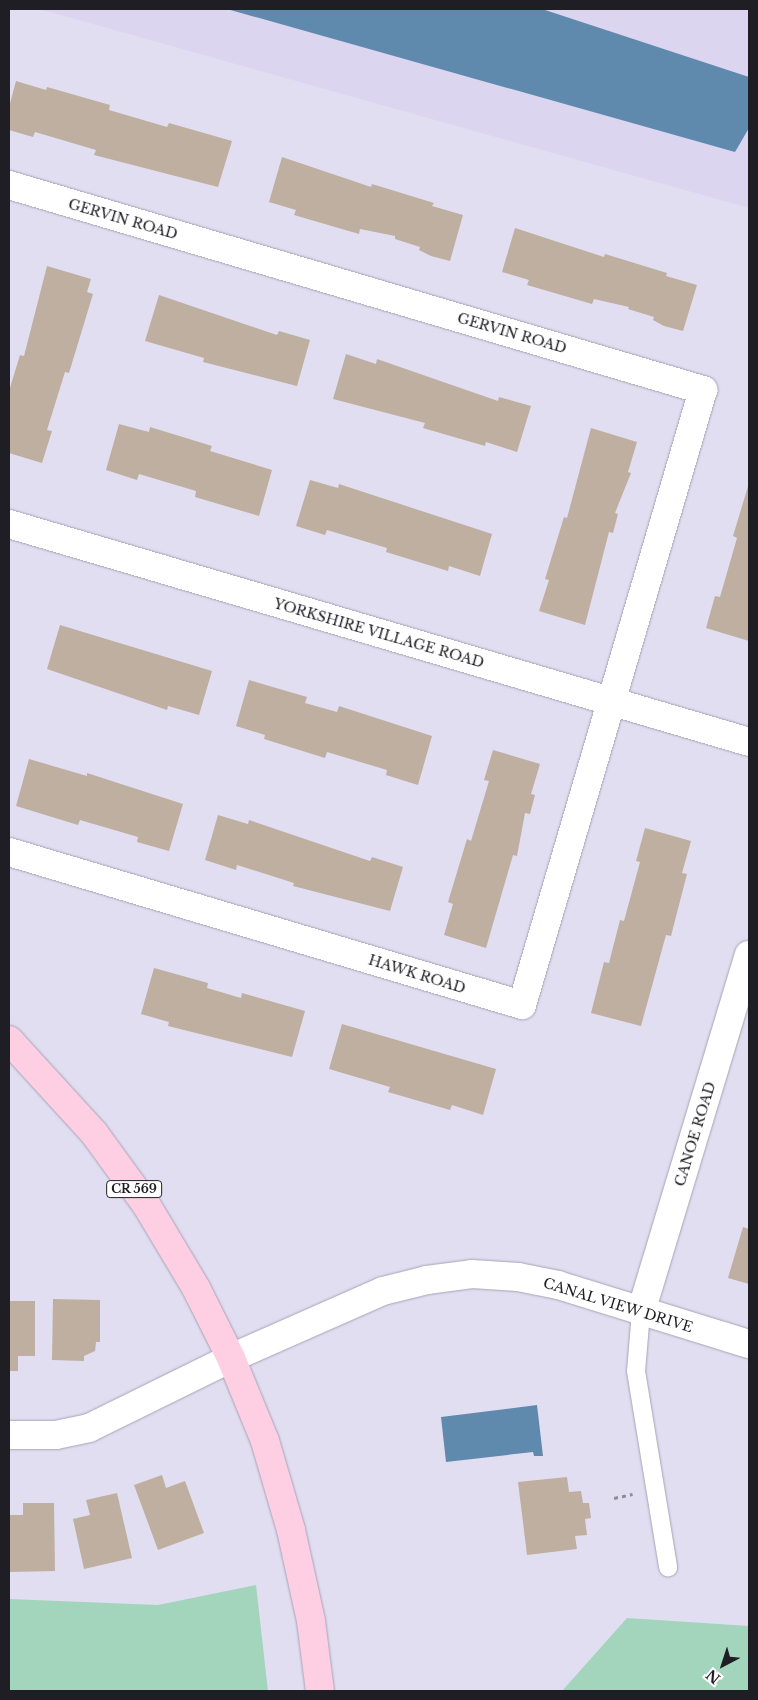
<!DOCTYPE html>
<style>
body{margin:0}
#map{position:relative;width:758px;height:1700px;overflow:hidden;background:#e2def1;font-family:"Libre Baskerville",serif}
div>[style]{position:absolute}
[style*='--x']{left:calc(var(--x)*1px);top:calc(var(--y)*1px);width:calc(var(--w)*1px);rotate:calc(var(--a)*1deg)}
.built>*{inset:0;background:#dbd5f0}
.green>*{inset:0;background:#a2d5bc}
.water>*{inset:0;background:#6089ae}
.building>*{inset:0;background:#beafa0}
.path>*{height:3px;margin-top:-1.5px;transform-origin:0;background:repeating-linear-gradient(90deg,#8f8c9a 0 4px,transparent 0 8px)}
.roads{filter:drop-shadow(0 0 1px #a7a3b6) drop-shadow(0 0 1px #a7a3b6)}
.service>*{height:18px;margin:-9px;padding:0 9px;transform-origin:9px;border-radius:9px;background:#fff}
.minor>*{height:28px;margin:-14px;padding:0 14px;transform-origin:14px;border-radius:14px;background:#fff}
.primary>*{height:28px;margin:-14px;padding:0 14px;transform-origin:14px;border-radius:14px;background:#fecee3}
span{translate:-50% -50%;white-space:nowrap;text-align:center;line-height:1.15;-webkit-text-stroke:4.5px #fff;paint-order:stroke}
.shield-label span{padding:1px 4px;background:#fff;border:1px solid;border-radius:4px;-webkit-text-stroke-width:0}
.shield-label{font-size:12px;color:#201e25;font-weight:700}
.street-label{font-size:14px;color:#201e25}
.frame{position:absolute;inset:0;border:10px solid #201e25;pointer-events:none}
.north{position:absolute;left:698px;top:1640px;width:50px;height:50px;-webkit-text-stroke:4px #fff;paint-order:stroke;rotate:220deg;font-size:14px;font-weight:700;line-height:20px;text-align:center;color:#201e25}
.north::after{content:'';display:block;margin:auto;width:18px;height:22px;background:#201e25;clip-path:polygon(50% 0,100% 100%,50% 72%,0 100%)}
</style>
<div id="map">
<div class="built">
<div style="clip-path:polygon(37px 9px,749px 9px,749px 208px,50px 12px)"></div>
</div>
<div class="green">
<div style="clip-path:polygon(256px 1585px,268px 1691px,9px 1691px,9px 1599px,158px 1605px)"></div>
<div style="clip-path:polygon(627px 1618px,749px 1626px,749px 1691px,562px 1691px)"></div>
</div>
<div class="water">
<div style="clip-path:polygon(227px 9px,542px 9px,749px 77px,749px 128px,735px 152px)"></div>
<div style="clip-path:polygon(537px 1405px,543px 1456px,534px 1456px,533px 1452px,446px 1462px,441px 1417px)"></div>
</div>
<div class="building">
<div style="clip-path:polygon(16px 81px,46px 90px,47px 87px,110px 105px,109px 110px,167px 127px,169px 123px,232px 141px,218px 187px,94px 155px,96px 150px,35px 132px,33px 137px,9px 130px,9px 107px)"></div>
<div style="clip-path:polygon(282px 157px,371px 187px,372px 184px,434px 203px,432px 206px,463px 215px,450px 261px,431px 256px,419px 250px,420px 247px,395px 239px,395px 236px,360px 229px,359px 234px,294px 215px,296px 210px,269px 202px)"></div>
<div style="clip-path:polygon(515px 228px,604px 257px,605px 254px,667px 273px,666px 276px,697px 285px,683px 331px,664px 326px,653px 320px,654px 317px,628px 309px,629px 307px,594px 299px,592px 304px,527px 285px,529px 280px,502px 272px)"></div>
<div style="clip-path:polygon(47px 266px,91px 279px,87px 292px,93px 294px,69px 373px,65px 372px,47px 430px,52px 431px,42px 463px,9px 453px,9px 391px,20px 355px,24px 356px)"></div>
<div style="clip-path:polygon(159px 295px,277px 335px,279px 331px,310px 340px,297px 386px,203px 362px,204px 358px,145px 341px)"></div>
<div style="clip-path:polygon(346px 354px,376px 364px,377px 359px,498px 401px,499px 397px,531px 406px,517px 452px,486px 442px,485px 446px,423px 428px,425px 423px,333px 399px)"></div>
<div style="clip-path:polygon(119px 424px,149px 432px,150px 427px,212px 446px,210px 451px,272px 470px,259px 516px,195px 497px,196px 491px,139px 474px,137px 480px,106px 470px)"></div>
<div style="clip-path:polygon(591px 428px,637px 442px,628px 472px,631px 473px,615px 513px,618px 514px,613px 533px,609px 532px,585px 625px,539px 611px,549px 580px,545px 579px,564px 517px,567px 518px)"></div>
<div style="clip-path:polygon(310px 480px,338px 488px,339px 484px,492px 534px,480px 576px,449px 566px,448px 571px,386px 552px,387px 548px,327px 530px,325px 535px,296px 526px)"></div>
<div style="clip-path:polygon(749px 483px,749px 641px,706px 628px,715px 596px,720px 597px,737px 538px,733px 536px)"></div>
<div style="clip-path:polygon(60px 625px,212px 671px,199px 715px,168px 706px,167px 710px,47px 669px)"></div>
<div style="clip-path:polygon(249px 680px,307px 697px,305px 703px,337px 712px,339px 706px,432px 736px,418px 785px,386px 775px,387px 770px,327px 752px,325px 758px,264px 739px,265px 735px,236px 726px)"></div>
<div style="clip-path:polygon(493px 750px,540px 764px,531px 794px,535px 795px,530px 814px,525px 813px,517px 856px,513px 855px,486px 948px,444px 935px,453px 904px,448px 902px,467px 839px,471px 841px,489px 781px,484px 780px)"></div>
<div style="clip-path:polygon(29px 759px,87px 776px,87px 773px,183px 804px,169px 851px,137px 842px,138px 837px,80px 820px,78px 825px,16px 806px)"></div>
<div style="clip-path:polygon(218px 815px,248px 824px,249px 820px,370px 861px,372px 857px,403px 867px,390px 911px,293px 886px,294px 883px,237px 865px,236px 870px,205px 860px)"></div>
<div style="clip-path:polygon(645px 828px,691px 841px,682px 873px,687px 874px,671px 936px,666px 935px,641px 1026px,591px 1013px,604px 962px,609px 963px,620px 920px,624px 921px,640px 862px,636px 861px)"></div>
<div style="clip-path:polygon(154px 968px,208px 983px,207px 988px,241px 998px,242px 993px,305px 1011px,292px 1057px,168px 1026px,169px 1022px,141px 1014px)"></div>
<div style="clip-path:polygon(342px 1024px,496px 1069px,483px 1115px,452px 1105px,450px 1110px,388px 1092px,390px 1087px,329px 1069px)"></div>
<div style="clip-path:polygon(743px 1227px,749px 1229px,749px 1284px,728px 1278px)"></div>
<div style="clip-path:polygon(53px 1299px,100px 1300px,100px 1342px,96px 1342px,95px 1351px,84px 1356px,84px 1361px,52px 1360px)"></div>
<div style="clip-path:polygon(9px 1301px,35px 1301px,35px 1356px,18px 1356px,18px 1371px,9px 1371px)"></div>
<div style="clip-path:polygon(162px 1475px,166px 1488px,185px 1481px,204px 1533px,158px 1550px,134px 1485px)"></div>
<div style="clip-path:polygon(567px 1477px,569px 1492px,581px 1491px,583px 1503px,589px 1503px,591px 1518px,585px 1519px,587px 1535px,575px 1536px,577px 1549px,527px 1555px,518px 1482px)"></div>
<div style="clip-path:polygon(117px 1493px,132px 1558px,84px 1569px,73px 1519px,90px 1515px,86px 1500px)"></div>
<div style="clip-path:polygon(23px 1503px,54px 1503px,55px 1571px,9px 1572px,9px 1515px,23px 1515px)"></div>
</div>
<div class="path">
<div style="--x:614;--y:1498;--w:19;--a:-12"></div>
</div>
<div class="roads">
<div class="service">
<div style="--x:641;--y:1312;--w:59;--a:94.8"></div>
<div style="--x:636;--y:1371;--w:199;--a:80.7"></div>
</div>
<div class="minor">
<div style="--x:9;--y:185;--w:724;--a:16.46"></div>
<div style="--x:703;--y:390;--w:641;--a:106.4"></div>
<div style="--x:522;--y:1005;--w:535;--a:-163.39"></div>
<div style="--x:9;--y:524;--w:771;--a:16.41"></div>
<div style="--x:641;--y:1312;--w:373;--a:-73.2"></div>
<div style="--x:9;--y:1435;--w:47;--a:0"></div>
<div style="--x:56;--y:1435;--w:34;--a:-12"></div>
<div style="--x:89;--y:1428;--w:158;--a:-26.2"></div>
<div style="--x:231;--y:1358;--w:166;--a:-23.8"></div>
<div style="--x:383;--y:1291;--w:45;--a:-14"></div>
<div style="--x:427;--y:1280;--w:45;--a:-7.6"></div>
<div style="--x:472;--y:1274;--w:46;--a:3.7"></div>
<div style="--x:518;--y:1277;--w:41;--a:11.3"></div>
<div style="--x:558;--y:1285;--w:200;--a:17.2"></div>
</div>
<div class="primary">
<div style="--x:9;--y:1040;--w:126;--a:47.6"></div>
<div style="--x:94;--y:1133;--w:90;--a:54"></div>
<div style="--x:147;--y:1206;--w:96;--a:59.1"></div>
<div style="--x:196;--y:1288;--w:78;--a:63.4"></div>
<div style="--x:231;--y:1358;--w:90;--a:67.7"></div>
<div style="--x:265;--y:1441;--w:93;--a:73.7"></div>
<div style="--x:291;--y:1530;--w:93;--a:77.6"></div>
<div style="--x:311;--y:1621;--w:71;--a:82.7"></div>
</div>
</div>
<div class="shield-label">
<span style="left:134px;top:1189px">CR 569</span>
</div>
<div class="street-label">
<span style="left:123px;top:219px;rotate:16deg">GERVIN ROAD</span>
<span style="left:512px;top:333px;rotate:16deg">GERVIN ROAD</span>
<span style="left:379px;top:633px;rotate:16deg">YORKSHIRE VILLAGE ROAD</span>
<span style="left:417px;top:974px;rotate:17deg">HAWK ROAD</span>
<span style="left:695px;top:1134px;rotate:-73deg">CANOE ROAD</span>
<span style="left:618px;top:1305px;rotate:17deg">CANAL VIEW DRIVE</span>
</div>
<div class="frame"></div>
<div class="north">N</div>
</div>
